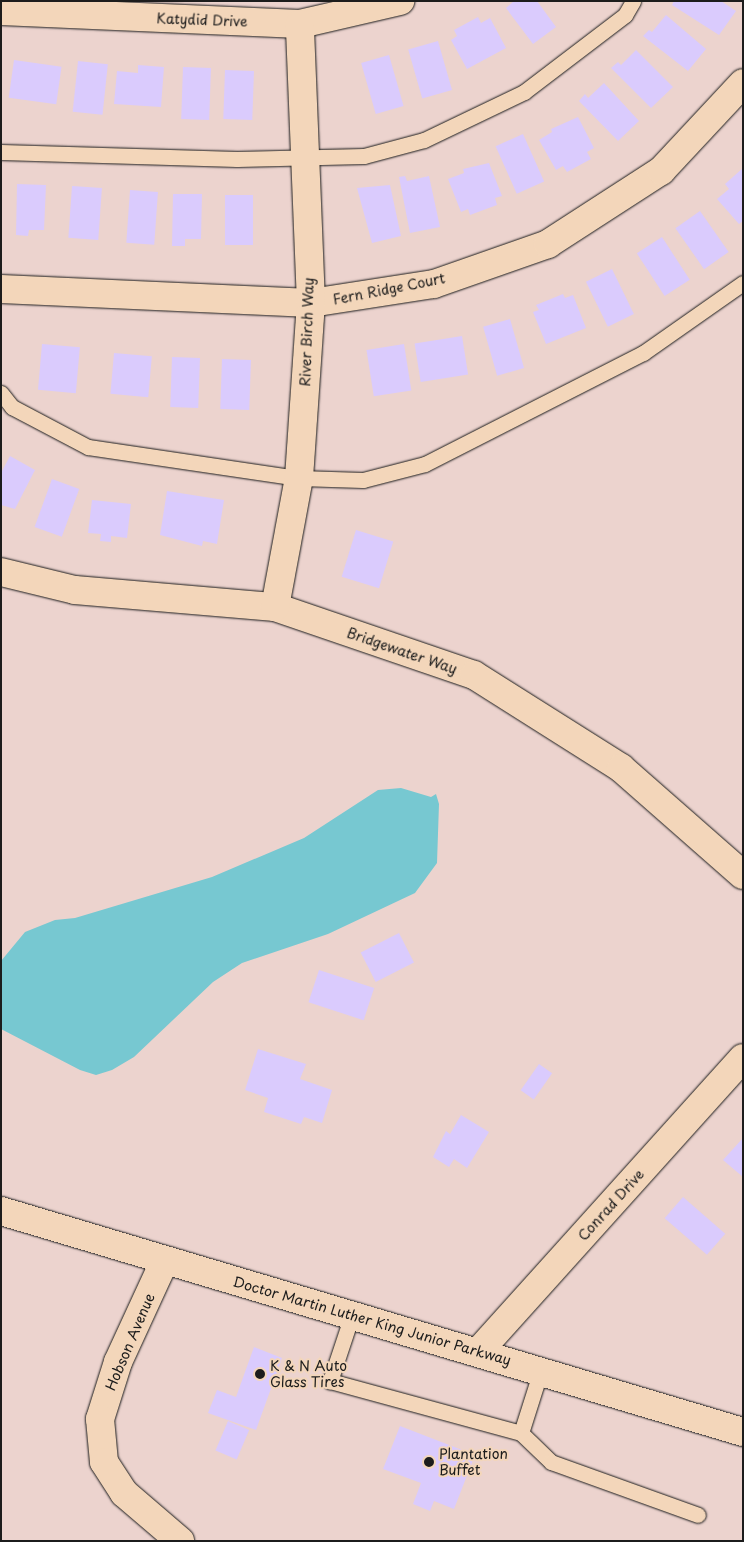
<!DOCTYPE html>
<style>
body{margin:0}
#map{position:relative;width:744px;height:1542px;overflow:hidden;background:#ecd3ce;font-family:"Playpen Sans",sans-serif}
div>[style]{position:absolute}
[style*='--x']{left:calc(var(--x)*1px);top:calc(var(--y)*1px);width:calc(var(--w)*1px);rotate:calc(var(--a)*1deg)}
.water>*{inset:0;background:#77c8d1}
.building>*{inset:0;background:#dacbfd;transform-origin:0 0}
.roads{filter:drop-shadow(0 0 1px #1c1c1c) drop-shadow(0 0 1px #1c1c1c)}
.service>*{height:15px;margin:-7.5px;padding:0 7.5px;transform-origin:7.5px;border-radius:7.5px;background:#f3d6ba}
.minor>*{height:28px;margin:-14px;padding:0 14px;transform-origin:14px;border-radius:14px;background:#f3d6ba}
.secondary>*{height:28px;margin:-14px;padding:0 14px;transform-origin:14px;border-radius:14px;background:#f3d6ba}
.dots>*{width:14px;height:14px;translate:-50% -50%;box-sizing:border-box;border:2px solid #f3d6ba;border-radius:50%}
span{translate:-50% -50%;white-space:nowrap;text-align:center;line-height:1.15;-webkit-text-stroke:4px #f3d6ba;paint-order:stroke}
.street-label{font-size:14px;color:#1c1c1c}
.poi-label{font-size:14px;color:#1c1c1c}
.left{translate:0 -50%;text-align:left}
.frame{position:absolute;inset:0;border:2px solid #1c1c1c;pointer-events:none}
</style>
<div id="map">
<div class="water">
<div style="clip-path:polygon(401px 788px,431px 797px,436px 794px,439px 804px,437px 863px,415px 893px,328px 934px,242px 963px,213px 982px,134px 1057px,112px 1070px,96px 1075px,80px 1070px,1px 1029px,1px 961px,25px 932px,55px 920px,75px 918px,212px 877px,304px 838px,378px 790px)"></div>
</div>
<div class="building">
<div style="clip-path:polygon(514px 1px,537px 1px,556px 27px,533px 44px,506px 8px)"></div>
<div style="clip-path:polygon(674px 1px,721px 1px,736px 11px,719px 35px,672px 5px)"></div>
<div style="clip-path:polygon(666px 15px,706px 49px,688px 71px,643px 36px,649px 30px,652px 32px)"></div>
<div style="clip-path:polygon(478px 17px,481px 23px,490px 18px,506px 48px,467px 69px,451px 40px,457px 36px,454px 30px)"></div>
<div style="left:438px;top:41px;width:51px;height:31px;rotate:74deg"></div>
<div style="clip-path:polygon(636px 50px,673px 87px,651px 108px,611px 68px,618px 62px,621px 65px)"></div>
<div style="left:389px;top:55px;width:53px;height:29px;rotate:74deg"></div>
<div style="left:14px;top:60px;width:48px;height:38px;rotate:8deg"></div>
<div style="left:78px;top:61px;width:30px;height:51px;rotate:6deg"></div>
<div style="clip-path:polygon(138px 65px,164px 67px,161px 107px,114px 104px,117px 71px,138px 73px)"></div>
<div style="left:183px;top:67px;width:28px;height:52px;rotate:2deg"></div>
<div style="left:225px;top:70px;width:29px;height:49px;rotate:2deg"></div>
<div style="clip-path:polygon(604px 83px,639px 121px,618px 141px,579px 101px,585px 94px,588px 98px)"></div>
<div style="clip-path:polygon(578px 117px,594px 148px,587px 152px,591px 159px,567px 172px,563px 166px,556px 170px,539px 140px,552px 132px,551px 129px)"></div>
<div style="left:523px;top:134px;width:52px;height:30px;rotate:66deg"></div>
<div style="clip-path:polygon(489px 163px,502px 196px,495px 198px,497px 205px,470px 215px,468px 209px,461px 212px,448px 179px,464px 173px,463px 169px)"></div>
<div style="clip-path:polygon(743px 168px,743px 221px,739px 224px,717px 199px,729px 189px,725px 184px)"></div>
<div style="clip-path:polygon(405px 176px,407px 181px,429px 176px,440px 227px,410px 233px,399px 177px)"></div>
<div style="clip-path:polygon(17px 184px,46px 185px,44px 230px,29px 230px,28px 236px,16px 235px)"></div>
<div style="clip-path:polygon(390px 185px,401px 236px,372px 243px,357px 188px)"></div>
<div style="left:72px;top:186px;width:30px;height:52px;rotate:4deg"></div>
<div style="left:130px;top:190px;width:28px;height:53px;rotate:4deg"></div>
<div style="clip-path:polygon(173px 194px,202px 194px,201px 239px,185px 239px,185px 246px,172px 246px)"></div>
<div style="left:225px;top:195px;width:28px;height:50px"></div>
<div style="left:700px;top:211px;width:50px;height:30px;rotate:55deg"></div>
<div style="left:662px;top:237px;width:51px;height:30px;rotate:57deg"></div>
<div style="left:612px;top:269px;width:50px;height:29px;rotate:64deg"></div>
<div style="clip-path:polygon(563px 294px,565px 298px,573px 295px,586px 328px,546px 344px,533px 312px,539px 310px,536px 305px)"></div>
<div style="left:510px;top:319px;width:51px;height:28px;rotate:74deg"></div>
<div style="left:462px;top:336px;width:39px;height:48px;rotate:81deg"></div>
<div style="left:42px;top:344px;width:38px;height:46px;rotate:5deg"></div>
<div style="left:404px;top:344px;width:47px;height:38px;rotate:81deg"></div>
<div style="left:114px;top:353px;width:38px;height:41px;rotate:5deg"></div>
<div style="left:172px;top:357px;width:28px;height:50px;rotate:2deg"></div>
<div style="left:222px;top:359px;width:29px;height:50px;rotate:2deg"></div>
<div style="clip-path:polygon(10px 456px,35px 470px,15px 509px,1px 505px,1px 473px)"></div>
<div style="left:52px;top:479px;width:29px;height:51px;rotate:20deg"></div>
<div style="clip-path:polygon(167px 491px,224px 500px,217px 544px,203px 541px,202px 546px,160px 535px)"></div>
<div style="clip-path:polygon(92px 500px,131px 504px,127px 538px,111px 536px,111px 542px,100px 541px,101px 534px,88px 533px)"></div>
<div style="left:356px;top:530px;width:39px;height:49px;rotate:17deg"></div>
<div style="left:399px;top:933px;width:33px;height:43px;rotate:63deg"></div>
<div style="left:319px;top:970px;width:58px;height:34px;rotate:18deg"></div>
<div style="clip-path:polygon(258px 1049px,306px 1064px,300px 1079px,332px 1090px,322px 1123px,304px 1117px,301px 1124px,264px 1112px,268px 1098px,245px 1090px)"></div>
<div style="left:539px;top:1064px;width:16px;height:32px;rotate:35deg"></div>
<div style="clip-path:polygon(461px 1115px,489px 1132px,467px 1168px,454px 1159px,449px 1167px,433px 1157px,446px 1131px,450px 1134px)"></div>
<div style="clip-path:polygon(743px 1138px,743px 1177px,723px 1160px)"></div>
<div style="left:683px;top:1197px;width:56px;height:28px;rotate:41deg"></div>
<div style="clip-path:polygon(254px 1347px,282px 1358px,256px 1430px,208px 1413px,217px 1390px,236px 1397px)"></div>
<div style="left:228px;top:1421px;width:23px;height:32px;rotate:23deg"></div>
<div style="clip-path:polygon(400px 1426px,475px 1455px,454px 1509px,434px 1501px,430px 1511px,413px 1504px,421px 1483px,383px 1469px)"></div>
</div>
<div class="roads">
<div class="service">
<div style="--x:1;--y:152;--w:236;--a:1.7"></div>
<div style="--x:237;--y:159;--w:127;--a:-1.4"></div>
<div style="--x:364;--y:156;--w:62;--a:-14.9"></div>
<div style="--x:424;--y:140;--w:111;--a:-25.6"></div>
<div style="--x:524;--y:92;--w:127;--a:-37.3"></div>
<div style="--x:625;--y:15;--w:16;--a:-60"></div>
<div style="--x:1;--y:393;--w:18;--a:52"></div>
<div style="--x:12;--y:407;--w:86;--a:27.8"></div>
<div style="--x:88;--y:447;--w:213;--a:8.4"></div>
<div style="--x:299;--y:478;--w:64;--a:1.8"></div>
<div style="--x:363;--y:480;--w:64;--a:-14.5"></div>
<div style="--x:425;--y:464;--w:245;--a:-27"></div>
<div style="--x:643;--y:353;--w:122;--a:-35"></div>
<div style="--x:352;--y:1315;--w:70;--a:108.4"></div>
<div style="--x:330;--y:1381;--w:198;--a:15.2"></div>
<div style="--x:521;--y:1433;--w:42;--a:44"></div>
<div style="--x:551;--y:1462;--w:156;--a:19.8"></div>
<div style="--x:521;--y:1433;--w:66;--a:-72.4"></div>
</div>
<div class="minor">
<div style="--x:1;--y:11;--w:299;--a:2.5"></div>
<div style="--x:300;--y:24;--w:103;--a:-13"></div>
<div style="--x:1;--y:289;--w:310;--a:2.6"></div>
<div style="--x:311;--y:303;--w:124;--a:-8.8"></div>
<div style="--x:434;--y:284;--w:121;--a:-19.3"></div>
<div style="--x:548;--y:244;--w:135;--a:-32.9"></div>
<div style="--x:661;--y:171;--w:120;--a:-47"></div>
<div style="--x:1;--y:572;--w:76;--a:13.7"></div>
<div style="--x:75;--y:590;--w:201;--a:4.9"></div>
<div style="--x:275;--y:607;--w:210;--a:18.9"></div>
<div style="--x:474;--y:675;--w:174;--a:32.3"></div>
<div style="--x:621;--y:768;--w:162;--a:41.3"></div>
<div style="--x:275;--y:607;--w:131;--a:-79.5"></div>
<div style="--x:299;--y:478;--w:175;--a:-86.1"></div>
<div style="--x:311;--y:303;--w:279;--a:-92.3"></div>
<div style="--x:164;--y:1262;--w:110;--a:114.7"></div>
<div style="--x:118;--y:1362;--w:60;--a:107.5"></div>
<div style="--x:100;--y:1419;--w:43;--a:84.7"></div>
<div style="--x:104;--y:1462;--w:37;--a:57"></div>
<div style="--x:124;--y:1493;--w:74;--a:40.6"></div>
<div style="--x:479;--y:1351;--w:394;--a:-48"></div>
</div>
<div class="secondary">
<div style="--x:1;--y:1211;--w:774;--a:16.59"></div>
</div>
</div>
<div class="dots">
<div style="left:260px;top:1374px;background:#1c1c1c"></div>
<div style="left:429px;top:1462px;background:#1c1c1c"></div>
</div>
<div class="street-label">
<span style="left:202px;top:20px;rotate:2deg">Katydid Drive</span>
<span style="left:389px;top:289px;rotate:-11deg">Fern Ridge Court</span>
<span style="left:307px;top:332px;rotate:-88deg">River Birch Way</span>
<span style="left:402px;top:651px;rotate:19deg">Bridgewater Way</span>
<span style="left:611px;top:1205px;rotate:-48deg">Conrad Drive</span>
<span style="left:372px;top:1321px;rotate:16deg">Doctor Martin Luther King Junior Parkway</span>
<span style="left:130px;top:1342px;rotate:-67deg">Hobson Avenue</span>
</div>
<div class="poi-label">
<span class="left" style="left:270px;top:1374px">K &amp; N Auto<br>Glass Tires</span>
<span class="left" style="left:439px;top:1462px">Plantation<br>Buffet</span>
</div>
<div class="frame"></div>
</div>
